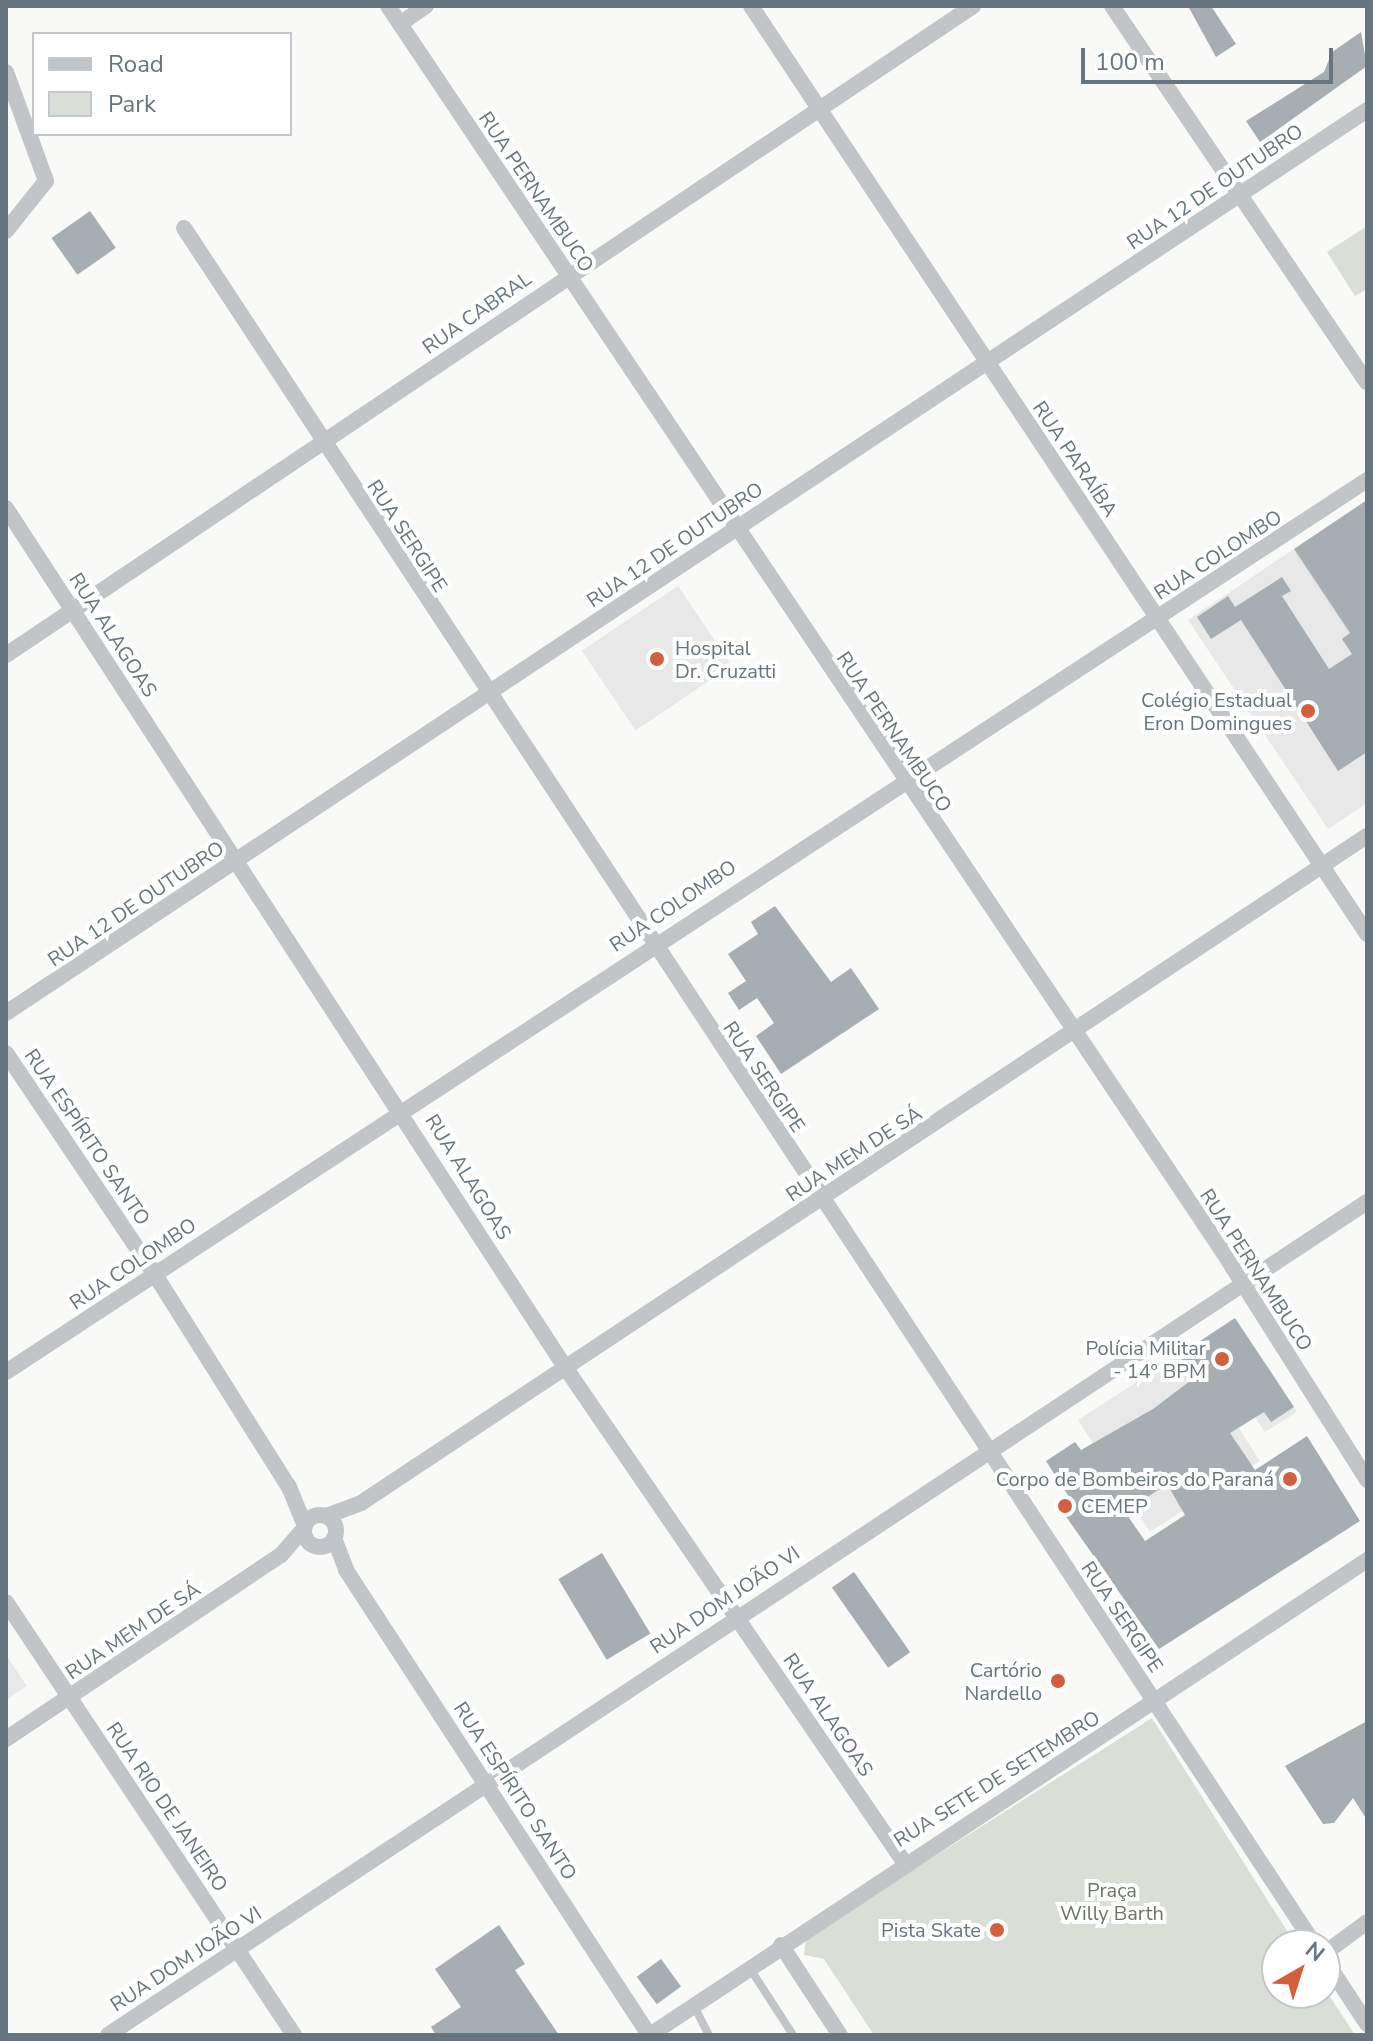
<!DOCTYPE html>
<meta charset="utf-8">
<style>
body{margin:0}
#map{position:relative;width:1373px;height:2041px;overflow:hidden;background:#f9f9f7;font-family:"Nunito Sans",sans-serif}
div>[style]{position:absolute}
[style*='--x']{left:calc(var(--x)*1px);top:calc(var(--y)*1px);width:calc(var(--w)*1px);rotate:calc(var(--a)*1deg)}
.built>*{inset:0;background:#e7e8e7;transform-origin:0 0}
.green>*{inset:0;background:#d9ded7}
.building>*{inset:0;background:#a6aeb3;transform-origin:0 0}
.service>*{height:8px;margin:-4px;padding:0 4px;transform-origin:4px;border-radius:4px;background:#c1c5c8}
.minor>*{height:16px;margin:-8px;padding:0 8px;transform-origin:8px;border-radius:8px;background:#c1c5c8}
.minor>.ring{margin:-8px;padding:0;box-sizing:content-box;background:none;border:16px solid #c1c5c8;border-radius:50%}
.dots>*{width:22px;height:22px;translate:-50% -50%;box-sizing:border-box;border:4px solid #fff;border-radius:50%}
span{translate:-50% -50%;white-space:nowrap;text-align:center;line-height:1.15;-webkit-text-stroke:8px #fff;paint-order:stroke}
.street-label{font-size:20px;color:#66757f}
.poi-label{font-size:20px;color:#66757f}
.left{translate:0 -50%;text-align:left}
.right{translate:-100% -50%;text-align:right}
.park-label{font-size:20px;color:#687865}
.frame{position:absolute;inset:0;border:8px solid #66757f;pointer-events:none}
.legend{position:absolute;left:32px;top:32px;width:260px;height:104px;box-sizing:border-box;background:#fff;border:2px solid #c2c8cc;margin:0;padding:10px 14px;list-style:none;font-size:24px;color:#66757f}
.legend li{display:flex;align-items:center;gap:16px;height:40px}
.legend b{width:40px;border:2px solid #c2c8cc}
.north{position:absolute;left:1261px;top:1929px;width:80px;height:80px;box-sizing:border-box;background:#fff;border:2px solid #c2c8cc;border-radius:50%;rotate:39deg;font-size:22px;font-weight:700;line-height:32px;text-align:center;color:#66757f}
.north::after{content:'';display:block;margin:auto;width:28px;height:36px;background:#d3603d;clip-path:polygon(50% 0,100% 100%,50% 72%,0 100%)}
.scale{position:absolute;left:1081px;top:48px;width:252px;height:36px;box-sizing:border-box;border:4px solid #66757f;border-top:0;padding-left:10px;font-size:24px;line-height:28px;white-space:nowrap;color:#66757f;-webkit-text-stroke:6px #fff;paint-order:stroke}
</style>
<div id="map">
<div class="built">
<div style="clip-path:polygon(1367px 500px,1367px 803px,1328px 829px,1188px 620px)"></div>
<div style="left:678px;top:586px;width:96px;height:116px;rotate:56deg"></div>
<div style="clip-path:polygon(1179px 1355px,1208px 1399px,1265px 1362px,1297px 1412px,1265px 1432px,1255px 1417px,1239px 1428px,1260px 1461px,1150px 1532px,1078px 1420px)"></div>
<div style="clip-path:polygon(6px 1655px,27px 1686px,6px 1700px)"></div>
</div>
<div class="green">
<div style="clip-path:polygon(1367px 226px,1367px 289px,1355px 296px,1327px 252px)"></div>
<div style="clip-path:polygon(1152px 1718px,1296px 1945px,1277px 1945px,1277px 1993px,1325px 1989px,1355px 2035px,874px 2035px,824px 1959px,804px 1955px,806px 1938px)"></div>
</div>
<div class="building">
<div style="clip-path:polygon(1188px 6px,1211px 6px,1236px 44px,1216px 57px)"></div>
<div style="clip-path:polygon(1361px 32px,1367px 66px,1260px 142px,1246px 121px,1324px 72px,1332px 52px)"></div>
<div style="left:90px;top:211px;width:45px;height:47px;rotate:55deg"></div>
<div style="clip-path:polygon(1367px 500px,1367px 752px,1338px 771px,1241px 620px,1211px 639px,1197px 617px,1228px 596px,1235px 607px,1282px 577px,1291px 591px,1282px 596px,1329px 669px,1352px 654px,1342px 639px,1350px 633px,1294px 549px)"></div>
<div style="clip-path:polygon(775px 906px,831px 982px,851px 968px,879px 1009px,781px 1074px,756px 1036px,774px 1023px,757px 998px,739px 1010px,728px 993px,746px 981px,728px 954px,758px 934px,751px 922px)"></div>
<div style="clip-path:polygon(evenodd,1235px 1318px,1294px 1407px,1271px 1422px,1264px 1412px,1230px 1433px,1255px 1470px,1307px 1436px,1360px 1521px,1159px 1649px,1058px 1505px,1069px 1497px,1046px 1461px,1075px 1442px,1081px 1450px,1153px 1409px,1194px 1378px,1179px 1355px,1235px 1318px,1167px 1484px,1185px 1515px,1145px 1541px,1125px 1512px,1167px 1484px)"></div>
<div style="left:602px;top:1553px;width:94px;height:51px;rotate:59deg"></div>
<div style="left:854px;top:1572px;width:98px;height:27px;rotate:55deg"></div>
<div style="clip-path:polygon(1367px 1721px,1367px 1820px,1353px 1798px,1334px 1823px,1323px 1824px,1285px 1766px)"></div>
<div style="clip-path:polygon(499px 1925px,525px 1964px,515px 1970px,559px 2035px,436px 2035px,431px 2027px,461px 2007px,435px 1969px)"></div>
<div style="left:661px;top:1959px;width:34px;height:30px;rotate:54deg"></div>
</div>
<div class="service">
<div style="--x:749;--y:1967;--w:81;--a:57.1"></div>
<div style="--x:693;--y:2004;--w:35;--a:63"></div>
</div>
<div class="minor">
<div style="--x:388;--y:6;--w:1500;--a:56.17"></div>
<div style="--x:1223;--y:1252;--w:270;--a:57.7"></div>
<div style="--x:751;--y:6;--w:1114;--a:56.42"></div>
<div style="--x:1112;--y:6;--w:454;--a:55.9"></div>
<div style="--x:400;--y:24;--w:32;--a:-35"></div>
<div style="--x:6;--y:72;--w:116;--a:69.8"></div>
<div style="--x:46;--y:181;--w:64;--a:128.7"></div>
<div style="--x:184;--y:228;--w:2056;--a:56.63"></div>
<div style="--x:6;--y:508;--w:1025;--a:56.95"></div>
<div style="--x:565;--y:1367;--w:600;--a:55.59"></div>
<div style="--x:6;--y:655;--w:1165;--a:-33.87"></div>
<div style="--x:6;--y:1013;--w:1633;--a:-33.56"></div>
<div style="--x:6;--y:1053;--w:265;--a:56.1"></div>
<div style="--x:154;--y:1273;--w:253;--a:57.8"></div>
<div style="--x:289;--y:1487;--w:42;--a:67.7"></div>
<div style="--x:6;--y:1372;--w:1627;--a:-33.24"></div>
<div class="ring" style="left:304px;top:1515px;width:16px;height:16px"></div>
<div style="--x:326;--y:1516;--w:37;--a:-20"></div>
<div style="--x:361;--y:1503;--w:1207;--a:-33.55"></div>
<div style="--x:334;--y:1538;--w:34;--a:69"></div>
<div style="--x:346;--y:1570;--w:555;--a:56.91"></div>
<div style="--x:6;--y:1602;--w:520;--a:56.37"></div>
<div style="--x:6;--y:1739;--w:331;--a:-33.8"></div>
<div style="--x:281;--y:1555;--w:35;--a:-49"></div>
<div style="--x:781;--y:1945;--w:108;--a:56.8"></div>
<div style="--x:1325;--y:1953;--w:52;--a:-36.4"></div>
<div style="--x:1325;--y:1960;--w:77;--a:56.7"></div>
<div style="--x:108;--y:2035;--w:1510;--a:-33.49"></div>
<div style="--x:650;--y:2035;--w:860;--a:-33.52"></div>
</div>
<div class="dots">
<div style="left:657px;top:659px;background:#d3603d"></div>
<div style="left:1308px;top:711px;background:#d3603d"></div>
<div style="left:1222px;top:1359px;background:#d3603d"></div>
<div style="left:1290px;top:1479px;background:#d3603d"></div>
<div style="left:1065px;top:1506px;background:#d3603d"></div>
<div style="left:1058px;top:1681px;background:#d3603d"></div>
<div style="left:997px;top:1930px;background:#d3603d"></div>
</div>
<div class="street-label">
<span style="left:1215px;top:187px;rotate:-34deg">RUA 12 DE OUTUBRO</span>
<span style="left:536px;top:192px;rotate:56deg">RUA PERNAMBUCO</span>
<span style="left:477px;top:313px;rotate:-35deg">RUA CABRAL</span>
<span style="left:1075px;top:459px;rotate:56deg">RUA PARAÍBA</span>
<span style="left:407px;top:536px;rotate:57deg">RUA SERGIPE</span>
<span style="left:675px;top:545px;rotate:-34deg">RUA 12 DE OUTUBRO</span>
<span style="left:1218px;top:555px;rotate:-33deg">RUA COLOMBO</span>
<span style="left:113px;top:635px;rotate:57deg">RUA ALAGOAS</span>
<span style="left:894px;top:732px;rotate:56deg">RUA PERNAMBUCO</span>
<span style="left:136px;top:904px;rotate:-34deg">RUA 12 DE OUTUBRO</span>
<span style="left:673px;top:906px;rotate:-34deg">RUA COLOMBO</span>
<span style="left:764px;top:1077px;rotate:56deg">RUA SERGIPE</span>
<span style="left:87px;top:1137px;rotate:56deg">RUA ESPÍRITO SANTO</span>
<span style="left:854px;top:1154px;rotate:-33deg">RUA MEM DE SÁ</span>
<span style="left:468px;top:1177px;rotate:58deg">RUA ALAGOAS</span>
<span style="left:133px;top:1264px;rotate:-34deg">RUA COLOMBO</span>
<span style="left:1256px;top:1270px;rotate:57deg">RUA PERNAMBUCO</span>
<span style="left:725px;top:1600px;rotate:-34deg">RUA DOM JOÃO VI</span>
<span style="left:1122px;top:1617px;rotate:56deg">RUA SERGIPE</span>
<span style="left:133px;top:1631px;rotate:-34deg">RUA MEM DE SÁ</span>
<span style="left:828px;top:1715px;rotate:56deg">RUA ALAGOAS</span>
<span style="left:997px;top:1779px;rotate:-32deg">RUA SETE DE SETEMBRO</span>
<span style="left:515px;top:1791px;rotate:57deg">RUA ESPÍRITO SANTO</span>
<span style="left:167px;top:1807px;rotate:56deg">RUA RIO DE JANEIRO</span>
<span style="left:186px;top:1959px;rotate:-33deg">RUA DOM JOÃO VI</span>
</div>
<div class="poi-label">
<span class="left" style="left:675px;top:660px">Hospital<br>Dr. Cruzatti</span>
<span class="right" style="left:1292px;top:712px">Colégio Estadual<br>Eron Domingues</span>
<span class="right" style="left:1206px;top:1360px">Polícia Militar<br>- 14º BPM</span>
<span class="right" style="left:1274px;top:1479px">Corpo de Bombeiros do Paraná</span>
<span class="left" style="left:1081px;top:1506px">CEMEP</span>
<span class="right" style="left:1042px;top:1682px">Cartório<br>Nardello</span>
<span class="right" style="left:981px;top:1930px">Pista Skate</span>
</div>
<div class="park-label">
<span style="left:1112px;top:1902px">Praça<br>Willy Barth</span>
</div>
<div class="frame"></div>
<ul class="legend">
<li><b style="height:10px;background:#c1c5c8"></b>Road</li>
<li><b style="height:22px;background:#d9ded7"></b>Park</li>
</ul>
<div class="north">N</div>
<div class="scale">100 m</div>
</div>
